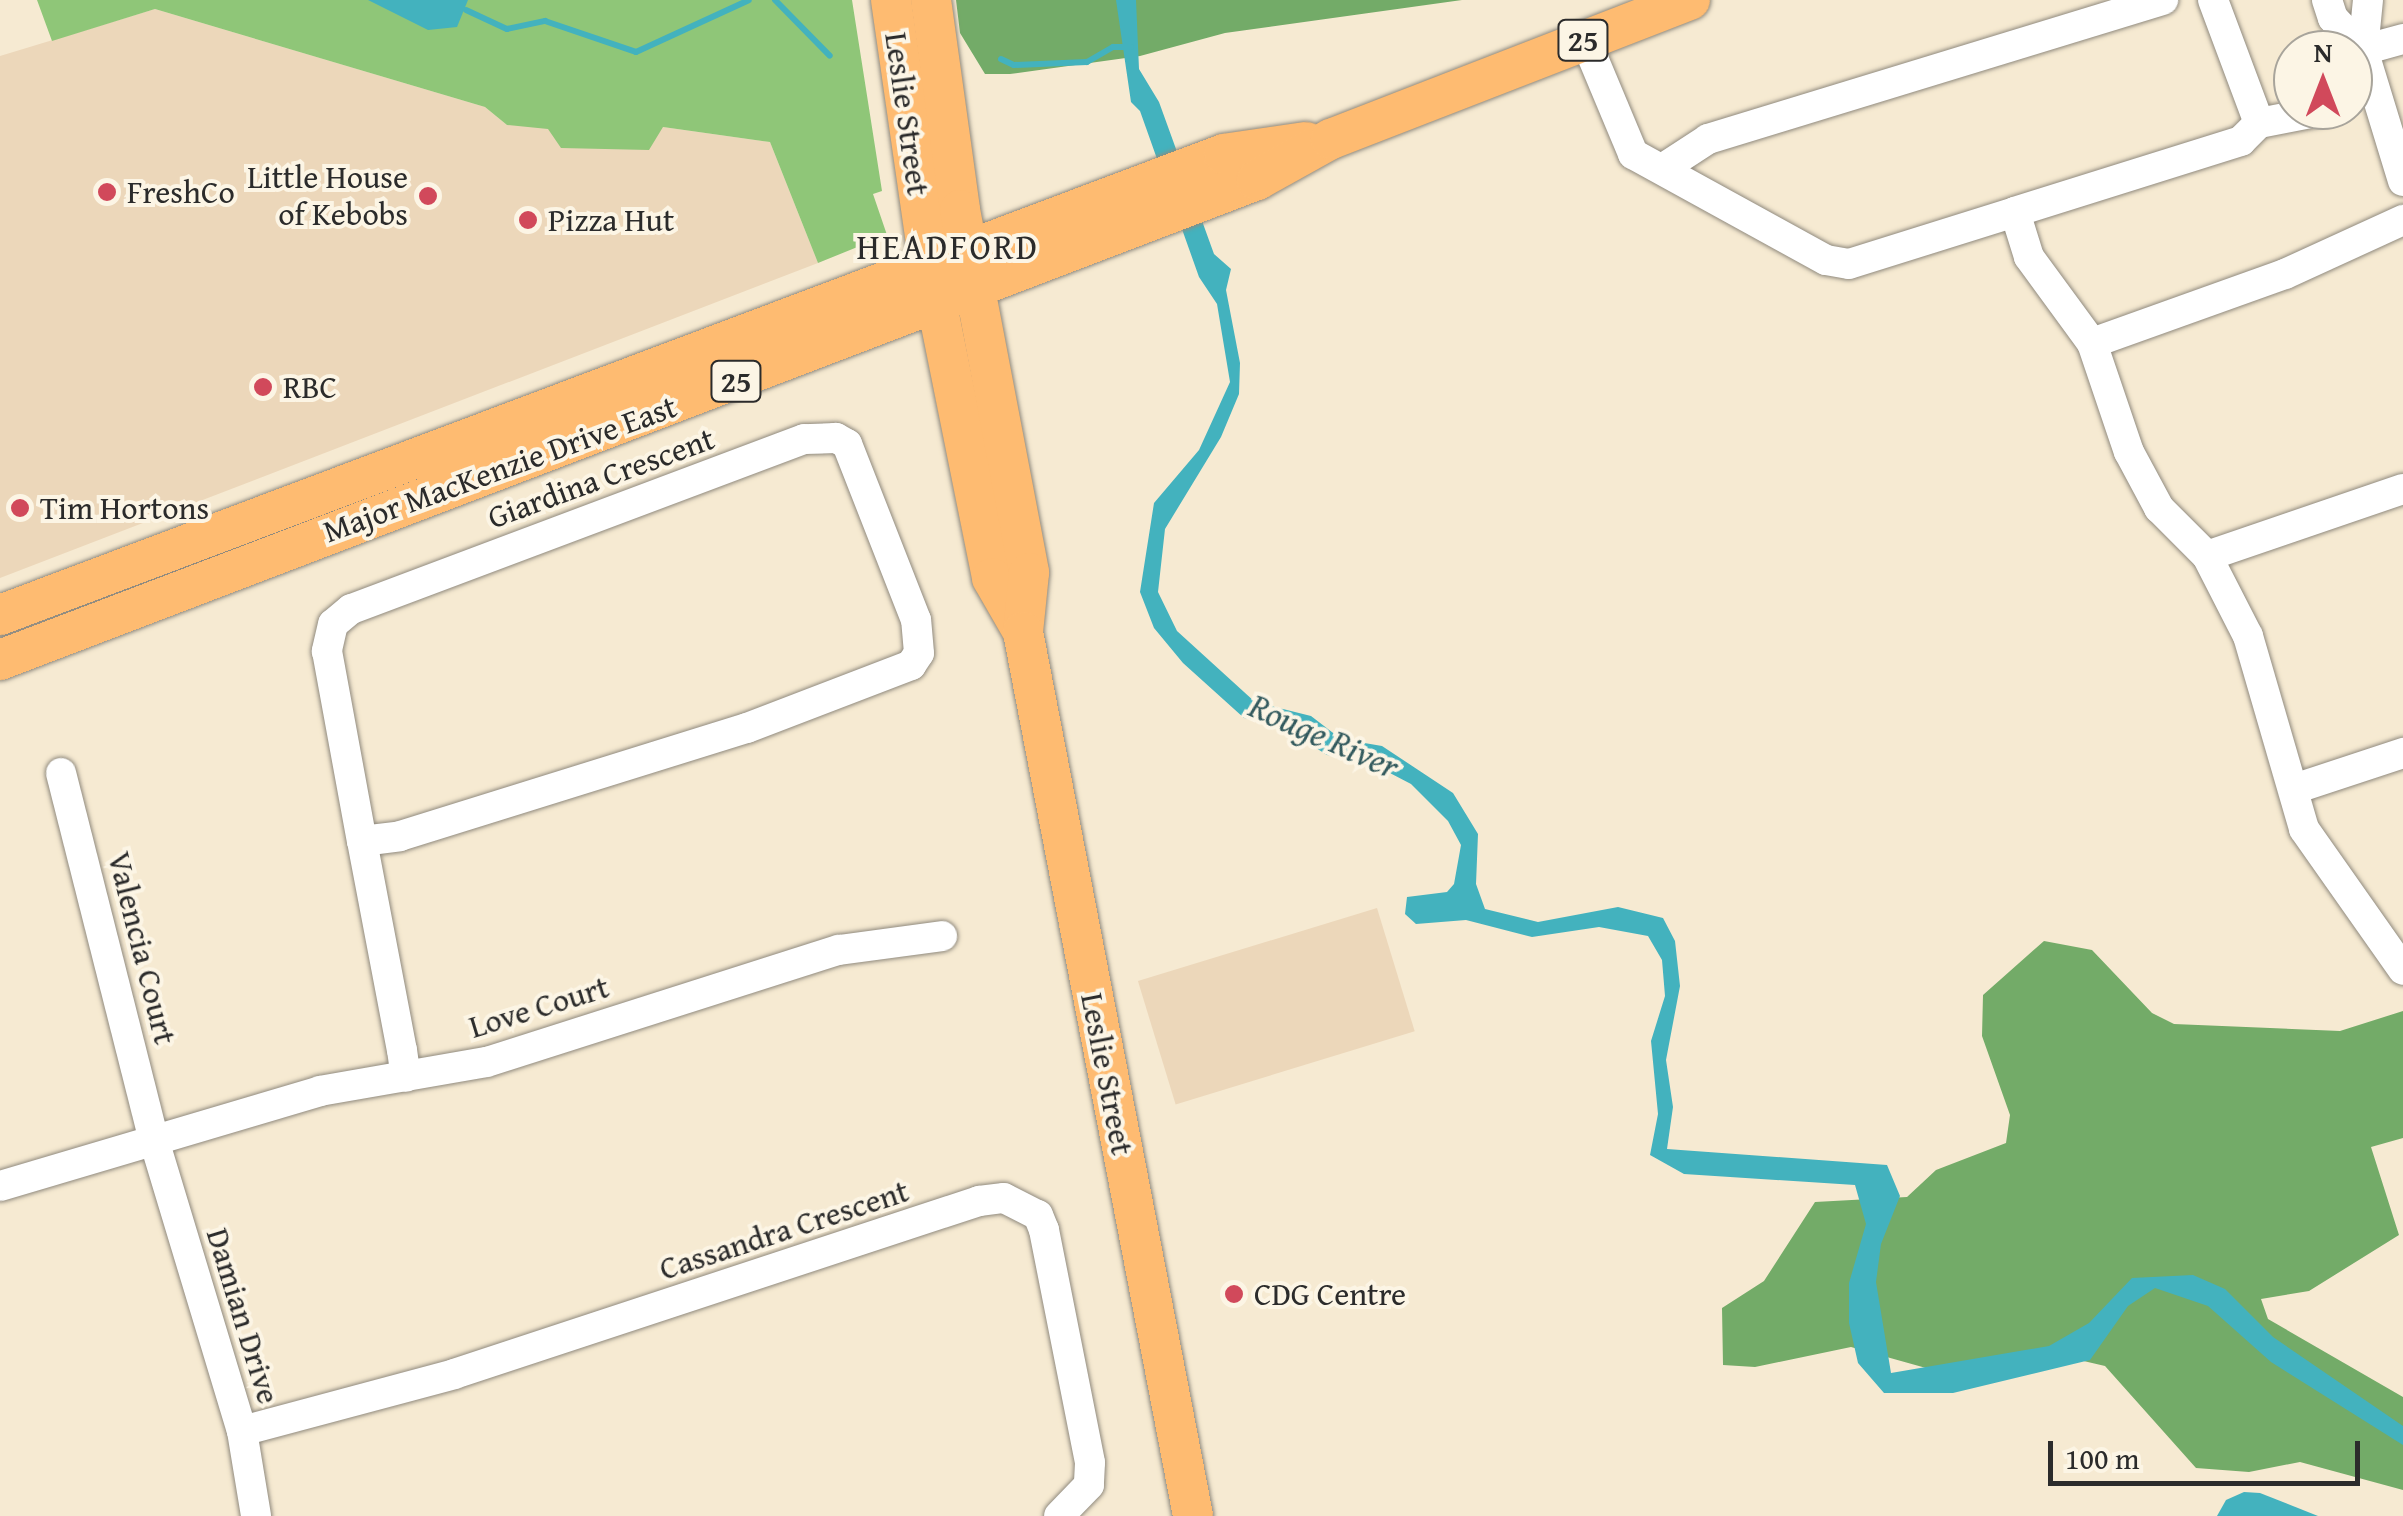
<!DOCTYPE html>
<style>
body{margin:0}
#map{position:relative;width:2403px;height:1516px;overflow:hidden;background:#f6ead2;font-family:"Gentium Book Plus",serif}
div>[style]{position:absolute}
[style*='--x']{left:calc(var(--x)*1px);top:calc(var(--y)*1px);width:calc(var(--w)*1px);rotate:calc(var(--a)*1deg)}
.built>*{inset:0;background:#ecd7ba;transform-origin:0 0}
.green>*{inset:0;background:#8fc678}
.forest>*{inset:0;background:#73ab68}
.water>*{inset:0;background:#43b2be}
.stream>*{height:6px;margin:-3px;padding:0 3px;transform-origin:3px;border-radius:3px;background:#43b2be}
.roads{filter:drop-shadow(0 0 2px #908a7e) drop-shadow(0 0 2px #908a7e)}
.minor>*{height:30px;margin:-15px;padding:0 15px;transform-origin:15px;border-radius:15px;background:#fff}
.major>*{height:40px;margin:-20px;padding:0 20px;transform-origin:20px;border-radius:20px;background:#febb71}
.dots>*{width:28px;height:28px;translate:-50% -50%;box-sizing:border-box;border:5px solid #fcf5e5;border-radius:50%}
span{translate:-50% -50%;white-space:nowrap;text-align:center;line-height:1.15;-webkit-text-stroke:8px #fcf5e5;paint-order:stroke}
.shield-label span{padding:2px 8px;background:#fcf5e5;border:2px solid;border-radius:8px;-webkit-text-stroke-width:0}
.shield-label{font-size:30px;color:#2b2b2b;font-weight:700}
.street-label{font-size:32px;color:#2b2b2b}
.poi-label{font-size:32px;color:#2b2b2b}
.right{translate:-100% -50%;text-align:right}
.left{translate:0 -50%;text-align:left}
.neighbourhood-label{font-size:35px;color:#2b2b2b;letter-spacing:2.5px}
.water-label{font-size:35px;color:#335a5e;font-style:italic}
.north{position:absolute;left:2273px;top:30px;width:100px;height:100px;box-sizing:border-box;background:#fcf5e5;border:2px solid #a8a49b;border-radius:50%;rotate:0deg;font-size:28px;font-weight:700;line-height:40px;text-align:center;color:#2b2b2b}
.north::after{content:'';display:block;margin:auto;width:35px;height:45px;background:#d1495b;clip-path:polygon(50% 0,100% 100%,50% 72%,0 100%)}
.scale{position:absolute;left:2048px;top:1441px;width:312px;height:45px;box-sizing:border-box;border:5px solid #2b2b2b;border-top:0;padding-left:12px;font-size:30px;line-height:35px;white-space:nowrap;color:#2b2b2b;-webkit-text-stroke:8px #fcf5e5;paint-order:stroke}
</style>
<div id="map">
<div class="built">
<div style="clip-path:polygon(155px 9px,485px 107px,507px 125px,663px 127px,770px 142px,818px 263px,0 578px,0 56px)"></div>
<div style="left:1377px;top:908px;width:129px;height:250px;rotate:73deg"></div>
</div>
<div class="green">
<div style="clip-path:polygon(37px 0,852px 0,882px 191px,873px 194px,887px 235px,818px 263px,770px 142px,663px 127px,649px 150px,561px 148px,548px 129px,507px 125px,485px 107px,155px 9px,52px 41px)"></div>
</div>
<div class="forest">
<div style="clip-path:polygon(956px 0,1462px 0,1225px 33px,1140px 56px,1010px 74px,985px 74px,960px 33px)"></div>
<div style="clip-path:polygon(2044px 941px,2092px 950px,2152px 1013px,2174px 1024px,2340px 1031px,2403px 1011px,2403px 1138px,2371px 1147px,2399px 1235px,2309px 1291px,2261px 1299px,2268px 1319px,2403px 1397px,2403px 1490px,2300px 1462px,2249px 1472px,2196px 1468px,2105px 1366px,2075px 1359px,1951px 1375px,1851px 1347px,1755px 1367px,1723px 1365px,1722px 1308px,1764px 1281px,1815px 1202px,1907px 1197px,1936px 1170px,2006px 1143px,2010px 1115px,1982px 1036px,1983px 995px)"></div>
</div>
<div class="water">
<div style="clip-path:polygon(368px 0,468px 0,457px 27px,428px 30px)"></div>
<div style="clip-path:polygon(1116px 0,1136px 0,1139px 69px,1159px 102px,1214px 254px,1231px 269px,1226px 290px,1240px 363px,1239px 394px,1221px 437px,1165px 529px,1158px 592px,1177px 631px,1255px 702px,1311px 716px,1341px 739px,1382px 746px,1453px 793px,1478px 834px,1476px 884px,1485px 909px,1538px 922px,1618px 907px,1663px 918px,1675px 941px,1680px 986px,1666px 1060px,1673px 1107px,1667px 1149px,1887px 1165px,1900px 1196px,1881px 1244px,1876px 1282px,1891px 1373px,2049px 1346px,2089px 1323px,2132px 1278px,2193px 1275px,2225px 1289px,2273px 1337px,2403px 1426px,2403px 1445px,2271px 1362px,2208px 1306px,2155px 1288px,2128px 1306px,2090px 1360px,1953px 1393px,1884px 1393px,1858px 1363px,1849px 1323px,1849px 1283px,1866px 1224px,1855px 1185px,1684px 1174px,1650px 1155px,1658px 1114px,1651px 1041px,1665px 996px,1662px 960px,1648px 936px,1599px 927px,1532px 937px,1466px 920px,1416px 924px,1405px 914px,1407px 897px,1447px 892px,1454px 884px,1461px 845px,1448px 821px,1411px 784px,1365px 760px,1327px 755px,1278px 724px,1244px 718px,1183px 663px,1154px 628px,1140px 592px,1154px 503px,1199px 450px,1230px 382px,1217px 304px,1199px 277px,1140px 111px,1131px 102px)"></div>
<div style="clip-path:polygon(2244px 1492px,2260px 1493px,2318px 1516px,2217px 1516px,2226px 1500px)"></div>
</div>
<div class="stream">
<div style="--x:775;--y:0;--w:78;--a:45.5"></div>
<div style="--x:466;--y:10;--w:45;--a:24.9"></div>
<div style="--x:507;--y:29;--w:39;--a:-12"></div>
<div style="--x:545;--y:21;--w:96;--a:18.8"></div>
<div style="--x:636;--y:52;--w:124;--a:-24.7"></div>
<div style="--x:1001;--y:59;--w:14;--a:25"></div>
<div style="--x:1014;--y:65;--w:73;--a:-2.4"></div>
<div style="--x:1087;--y:62;--w:30;--a:-30"></div>
<div style="--x:1113;--y:47;--w:18;--a:0"></div>
</div>
<div class="roads">
<div class="minor">
<div style="--x:2213;--y:0;--w:131;--a:69.5"></div>
<div style="--x:2327;--y:0;--w:19;--a:72"></div>
<div style="--x:2333;--y:18;--w:44;--a:46.8"></div>
<div style="--x:2363;--y:50;--w:137;--a:73"></div>
<div style="--x:1585;--y:39;--w:125;--a:67.3"></div>
<div style="--x:1633;--y:154;--w:220;--a:28.8"></div>
<div style="--x:1826;--y:260;--w:23;--a:10"></div>
<div style="--x:1849;--y:264;--w:174;--a:-17.4"></div>
<div style="--x:2363;--y:50;--w:50;--a:-84.3"></div>
<div style="--x:2363;--y:50;--w:41;--a:-15.4"></div>
<div style="--x:2326;--y:110;--w:68;--a:169"></div>
<div style="--x:2259;--y:123;--w:25;--a:135"></div>
<div style="--x:2241;--y:141;--w:237;--a:162.6"></div>
<div style="--x:2015;--y:212;--w:47;--a:72.7"></div>
<div style="--x:2029;--y:257;--w:107;--a:53.8"></div>
<div style="--x:2092;--y:343;--w:115;--a:71.3"></div>
<div style="--x:2129;--y:452;--w:64;--a:61.8"></div>
<div style="--x:2159;--y:508;--w:68;--a:45"></div>
<div style="--x:2207;--y:556;--w:90;--a:62.9"></div>
<div style="--x:2248;--y:636;--w:201;--a:73.8"></div>
<div style="--x:2304;--y:829;--w:172;--a:54.9"></div>
<div style="--x:1662;--y:169;--w:55;--a:-33.1"></div>
<div style="--x:1708;--y:139;--w:476;--a:-17"></div>
<div style="--x:2092;--y:343;--w:205;--a:-19.7"></div>
<div style="--x:2285;--y:274;--w:130;--a:-24.6"></div>
<div style="--x:2207;--y:556;--w:207;--a:-18.9"></div>
<div style="--x:61;--y:773;--w:379;--a:75.8"></div>
<div style="--x:154;--y:1140;--w:304;--a:73.2"></div>
<div style="--x:242;--y:1431;--w:86;--a:80.6"></div>
<div style="--x:2294;--y:789;--w:115;--a:-18.3"></div>
<div style="--x:362;--y:841;--w:38;--a:-7"></div>
<div style="--x:400;--y:836;--w:363;--a:-17.3"></div>
<div style="--x:747;--y:728;--w:176;--a:-21"></div>
<div style="--x:911;--y:665;--w:14;--a:-56"></div>
<div style="--x:919;--y:653;--w:33;--a:-95"></div>
<div style="--x:916;--y:620;--w:189;--a:-111.4"></div>
<div style="--x:847;--y:444;--w:13;--a:-151"></div>
<div style="--x:836;--y:438;--w:32;--a:178"></div>
<div style="--x:804;--y:439;--w:484;--a:159.4"></div>
<div style="--x:351;--y:609;--w:23;--a:140"></div>
<div style="--x:333;--y:624;--w:28;--a:103"></div>
<div style="--x:327;--y:651;--w:193;--a:79.6"></div>
<div style="--x:362;--y:841;--w:213;--a:79.2"></div>
<div style="--x:402;--y:1050;--w:27;--a:82"></div>
<div style="--x:0;--y:1186;--w:334;--a:-16.5"></div>
<div style="--x:320;--y:1091;--w:169;--a:-9.9"></div>
<div style="--x:487;--y:1062;--w:369;--a:-17.7"></div>
<div style="--x:839;--y:950;--w:104;--a:-7.7"></div>
<div style="--x:242;--y:1431;--w:220;--a:-15"></div>
<div style="--x:454;--y:1374;--w:553;--a:-18.24"></div>
<div style="--x:979;--y:1201;--w:25;--a:-7"></div>
<div style="--x:1004;--y:1198;--w:38;--a:27"></div>
<div style="--x:1038;--y:1215;--w:16;--a:68"></div>
<div style="--x:1044;--y:1230;--w:237;--a:78.8"></div>
<div style="--x:1090;--y:1463;--w:22;--a:93"></div>
<div style="--x:1089;--y:1485;--w:43;--a:134.1"></div>
</div>
<div class="major">
<div style="--x:891;--y:0;--w:268;--a:81.8"></div>
<div style="--x:929;--y:265;--w:319;--a:78.6"></div>
<div style="--x:992;--y:578;--w:62;--a:60.1"></div>
<div style="--x:931;--y:0;--w:212;--a:82.1"></div>
<div style="--x:960;--y:210;--w:369;--a:79.2"></div>
<div style="--x:1029;--y:573;--w:59;--a:95.8"></div>
<div style="--x:1023;--y:632;--w:900;--a:79.11"></div>
<div style="--x:0;--y:615;--w:1308;--a:-20.64"></div>
<div style="--x:1224;--y:154;--w:83;--a:-8.3"></div>
<div style="--x:0;--y:660;--w:1346;--a:-20.9"></div>
<div style="--x:1257;--y:180;--w:85;--a:-29"></div>
<div style="--x:1331;--y:139;--w:385;--a:-21.2"></div>
</div>
</div>
<div class="dots">
<div style="left:107px;top:192px;background:#d1495b"></div>
<div style="left:428px;top:196px;background:#d1495b"></div>
<div style="left:528px;top:220px;background:#d1495b"></div>
<div style="left:263px;top:387px;background:#d1495b"></div>
<div style="left:20px;top:508px;background:#d1495b"></div>
<div style="left:1234px;top:1294px;background:#d1495b"></div>
</div>
<div class="shield-label">
<span style="left:1583px;top:40px">25</span>
<span style="left:736px;top:381px">25</span>
</div>
<div class="street-label">
<span style="left:907px;top:114px;rotate:82deg">Leslie Street</span>
<span style="left:500px;top:469px;rotate:-20deg">Major MacKenzie Drive East</span>
<span style="left:601px;top:478px;rotate:-20deg">Giardina Crescent</span>
<span style="left:142px;top:948px;rotate:76deg">Valencia Court</span>
<span style="left:539px;top:1007px;rotate:-17deg">Love Court</span>
<span style="left:1107px;top:1074px;rotate:79deg">Leslie Street</span>
<span style="left:784px;top:1230px;rotate:-18deg">Cassandra Crescent</span>
<span style="left:243px;top:1316px;rotate:73deg">Damian Drive</span>
</div>
<div class="poi-label">
<span class="right" style="left:408px;top:196px">Little House<br>of Kebobs</span>
<span class="left" style="left:127px;top:192px">FreshCo</span>
<span class="left" style="left:548px;top:220px">Pizza Hut</span>
<span class="left" style="left:283px;top:387px">RBC</span>
<span class="left" style="left:40px;top:508px">Tim Hortons</span>
<span class="left" style="left:1254px;top:1294px">CDG Centre</span>
</div>
<div class="neighbourhood-label">
<span style="left:948px;top:247px">HEADFORD</span>
</div>
<div class="water-label">
<span style="left:1324px;top:736px;rotate:24deg">Rouge River</span>
</div>
<div class="north">N</div>
<div class="scale">100 m</div>
</div>
